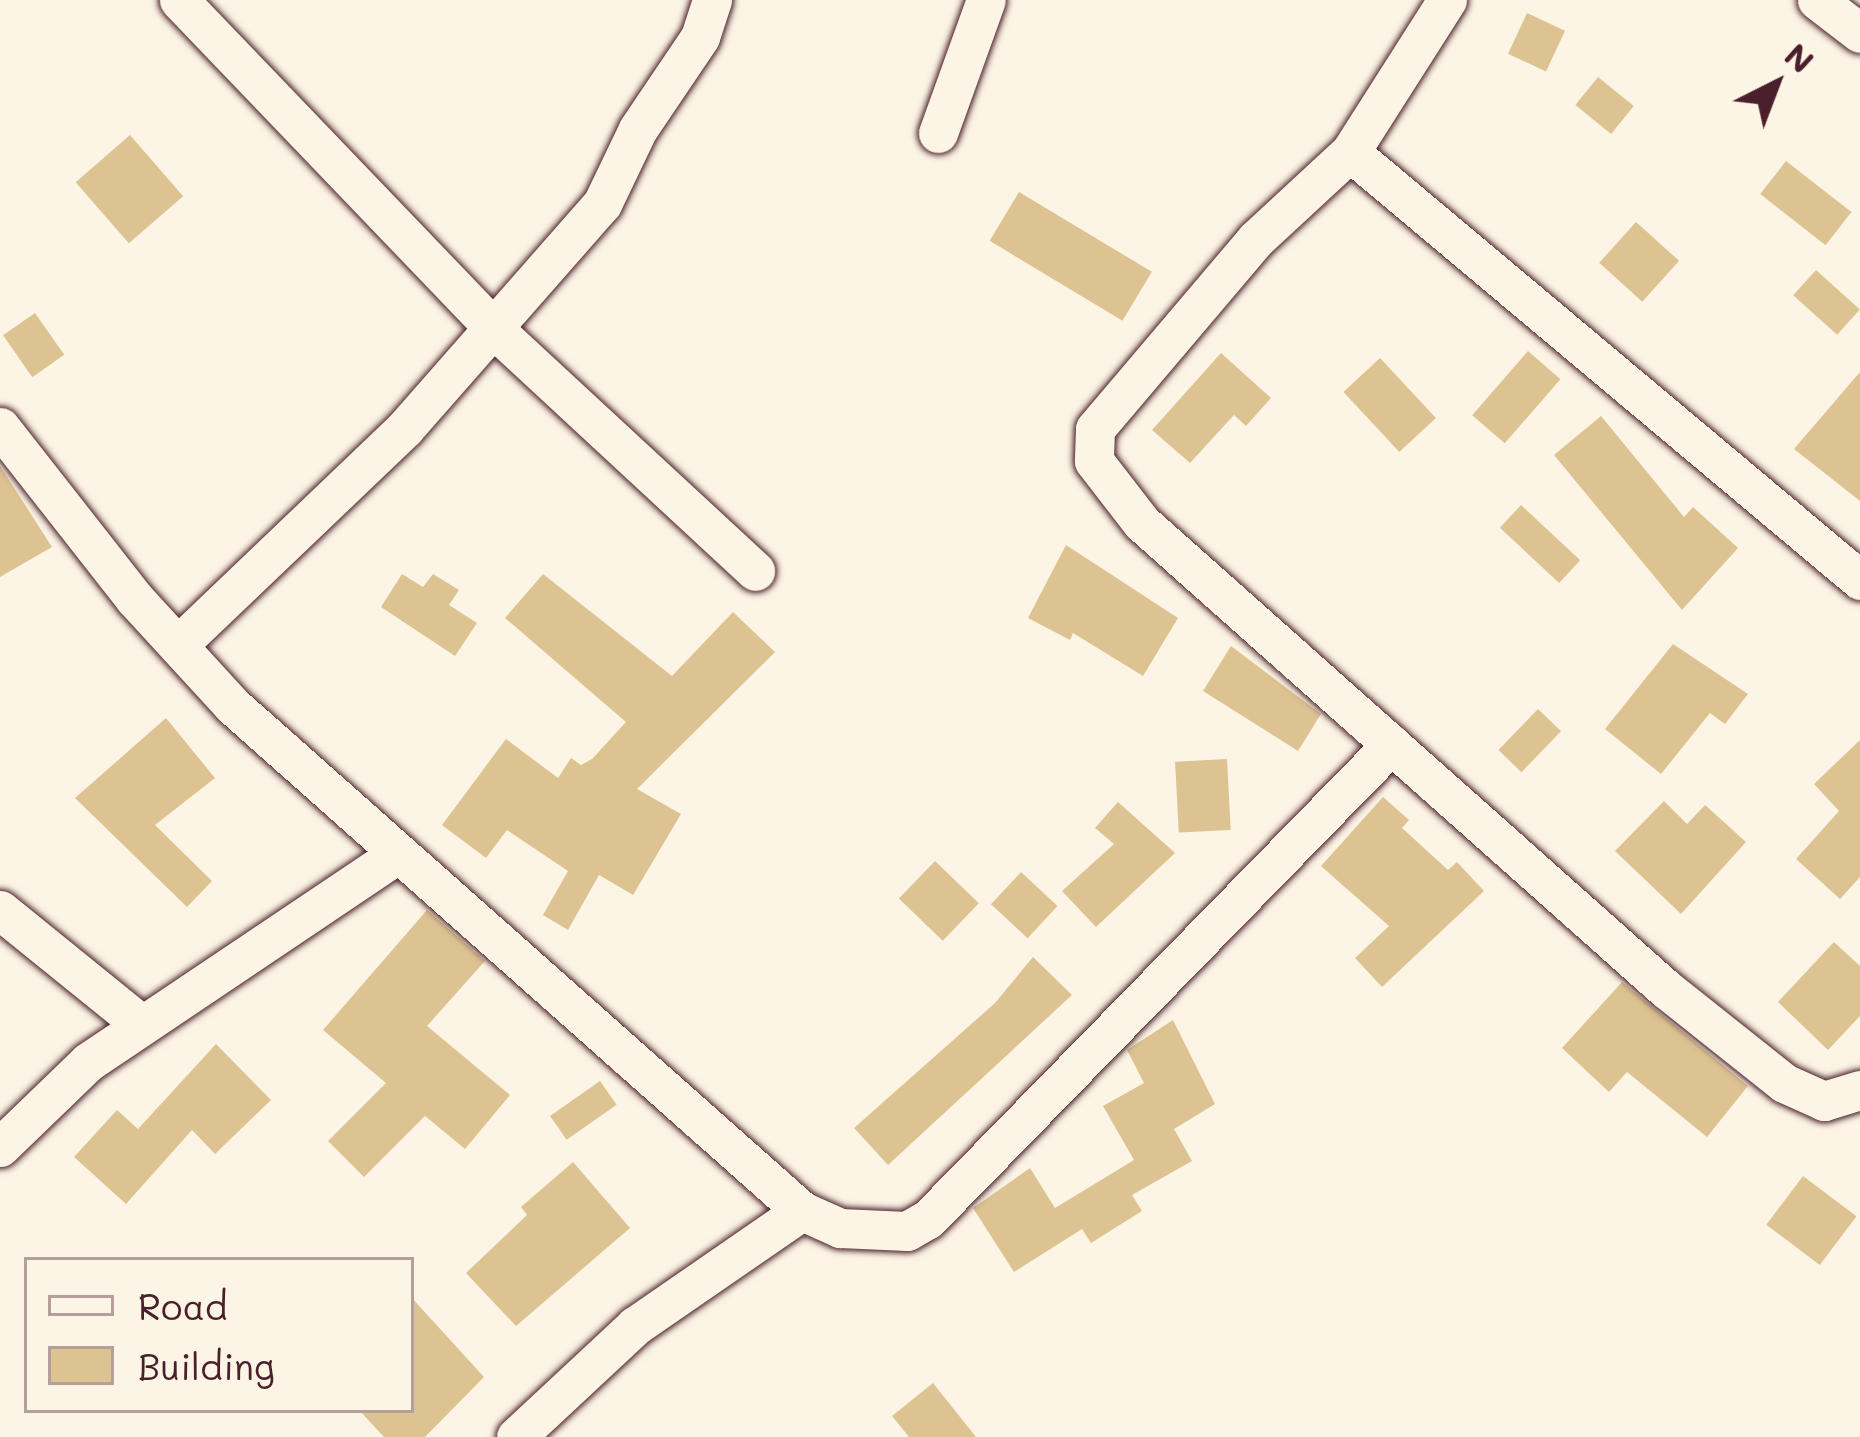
<!DOCTYPE html>
<style>
body{margin:0}
#map{position:relative;width:1860px;height:1437px;overflow:hidden;background:#fcf5e5;font-family:Mali,sans-serif}
div>[style]{position:absolute}
[style*='--x']{left:calc(var(--x)*1px);top:calc(var(--y)*1px);width:calc(var(--w)*1px);rotate:calc(var(--a)*1deg)}
.building>*{inset:0;background:#ddc392;transform-origin:0 0}
.roads{filter:drop-shadow(0 0 3px #4a1f2b) drop-shadow(0 0 3px #4a1f2b)}
.street>*{height:39px;margin:-19.5px;padding:0 19.5px;transform-origin:19.5px;border-radius:19.5px;background:#fcf5e5}
span{translate:-50% -50%;white-space:nowrap;text-align:center;line-height:1.15;-webkit-text-stroke:9px #fcf5e5;paint-order:stroke}
.legend{position:absolute;left:24px;top:1257px;width:390px;height:156px;box-sizing:border-box;background:#fcf5e5;border:3px solid #b59f9b;margin:0;padding:15px 21px;list-style:none;font-size:36px;color:#4a1f2b}
.legend li{display:flex;align-items:center;gap:24px;height:60px}
.legend b{width:60px;border:3px solid #b59f9b}
.north{position:absolute;left:1716px;top:24px;width:120px;height:120px;-webkit-text-stroke:9px #fcf5e5;paint-order:stroke;rotate:42deg;font-size:33px;font-weight:700;line-height:48px;text-align:center;color:#4a1f2b}
.north::after{content:'';display:block;margin:auto;width:42px;height:54px;background:#4a1f2b;clip-path:polygon(50% 0,100% 100%,50% 72%,0 100%)}
</style>
<div id="map">
<div class="building">
<div style="left:1527px;top:13px;width:42px;height:45px;rotate:25deg"></div>
<div style="left:1598px;top:77px;width:46px;height:36px;rotate:39deg"></div>
<div style="left:130px;top:135px;width:81px;height:72px;rotate:49deg"></div>
<div style="left:1786px;top:161px;width:83px;height:42px;rotate:38deg"></div>
<div style="left:1019px;top:192px;width:155px;height:57px;rotate:31deg"></div>
<div style="left:1636px;top:222px;width:58px;height:55px;rotate:42deg"></div>
<div style="left:1816px;top:270px;width:59px;height:34px;rotate:42deg"></div>
<div style="left:35px;top:313px;width:51px;height:39px;rotate:55deg"></div>
<div style="left:1528px;top:351px;width:43px;height:85px;rotate:41deg"></div>
<div style="clip-path:polygon(1221px 353px,1271px 398px,1246px 426px,1234px 415px,1190px 463px,1152px 430px)"></div>
<div style="left:1380px;top:358px;width:82px;height:50px;rotate:47deg"></div>
<div style="clip-path:polygon(1860px 372px,1860px 501px,1794px 449px)"></div>
<div style="clip-path:polygon(1601px 416px,1684px 517px,1693px 507px,1738px 548px,1682px 610px,1554px 455px)"></div>
<div style="clip-path:polygon(0 466px,52px 547px,0 577px)"></div>
<div style="left:1521px;top:505px;width:81px;height:31px;rotate:43deg"></div>
<div style="clip-path:polygon(1066px 545px,1178px 618px,1143px 676px,1073px 633px,1070px 640px,1028px 618px)"></div>
<div style="clip-path:polygon(402px 574px,423px 587px,433px 574px,459px 590px,449px 605px,477px 623px,455px 656px,381px 607px)"></div>
<div style="clip-path:polygon(543px 574px,672px 676px,733px 612px,775px 652px,637px 789px,681px 814px,633px 895px,599px 875px,568px 930px,543px 915px,568px 871px,507px 830px,486px 858px,442px 825px,506px 739px,558px 778px,571px 758px,581px 765px,592px 759px,626px 722px,505px 618px)"></div>
<div style="clip-path:polygon(1673px 644px,1748px 694px,1725px 724px,1710px 713px,1661px 774px,1605px 729px)"></div>
<div style="clip-path:polygon(1231px 646px,1321px 714px,1298px 751px,1203px 691px)"></div>
<div style="left:1538px;top:709px;width:32px;height:57px;rotate:44deg"></div>
<div style="clip-path:polygon(166px 718px,215px 778px,155px 825px,212px 881px,187px 907px,75px 798px)"></div>
<div style="clip-path:polygon(1860px 740px,1860px 877px,1840px 899px,1796px 859px,1839px 811px,1814px 784px)"></div>
<div style="left:1227px;top:759px;width:71px;height:52px;rotate:87deg"></div>
<div style="clip-path:polygon(1383px 797px,1409px 820px,1402px 828px,1448px 870px,1457px 862px,1484px 891px,1382px 987px,1355px 958px,1389px 926px,1321px 866px)"></div>
<div style="clip-path:polygon(1664px 801px,1687px 824px,1705px 805px,1746px 842px,1681px 914px,1615px 851px)"></div>
<div style="clip-path:polygon(1118px 802px,1175px 853px,1096px 927px,1062px 891px,1114px 844px,1095px 828px)"></div>
<div style="left:935px;top:861px;width:61px;height:52px;rotate:44deg"></div>
<div style="left:1021px;top:872px;width:50px;height:44px;rotate:43deg"></div>
<div style="clip-path:polygon(427px 910px,485px 961px,427px 1026px,510px 1095px,465px 1149px,425px 1116px,364px 1177px,328px 1141px,386px 1083px,323px 1030px)"></div>
<div style="clip-path:polygon(1834px 942px,1860px 966px,1860px 1016px,1828px 1050px,1778px 1002px)"></div>
<div style="clip-path:polygon(1033px 957px,1072px 995px,888px 1165px,854px 1128px,995px 1003px)"></div>
<div style="clip-path:polygon(1622px 982px,1748px 1086px,1707px 1137px,1627px 1072px,1609px 1092px,1562px 1048px)"></div>
<div style="clip-path:polygon(1173px 1020px,1215px 1104px,1174px 1129px,1192px 1161px,1132px 1195px,1142px 1211px,1091px 1243px,1082px 1229px,1014px 1272px,973px 1208px,1030px 1168px,1055px 1208px,1134px 1160px,1103px 1106px,1144px 1083px,1127px 1050px)"></div>
<div style="clip-path:polygon(216px 1044px,271px 1100px,215px 1154px,192px 1130px,126px 1204px,74px 1157px,117px 1110px,138px 1129px)"></div>
<div style="left:600px;top:1081px;width:29px;height:61px;rotate:55deg"></div>
<div style="clip-path:polygon(573px 1162px,630px 1228px,516px 1326px,466px 1273px,527px 1215px,521px 1207px)"></div>
<div style="left:1803px;top:1176px;width:67px;height:61px;rotate:37deg"></div>
<div style="clip-path:polygon(411px 1297px,484px 1377px,425px 1437px,384px 1437px,359px 1410px,411px 1410px)"></div>
<div style="clip-path:polygon(933px 1383px,976px 1437px,909px 1437px,892px 1416px)"></div>
</div>
<div class="roads">
<div class="street">
<div style="--x:179;--y:0;--w:455;--a:46.2"></div>
<div style="--x:494;--y:329;--w:356;--a:42.8"></div>
<div style="--x:1447;--y:0;--w:180;--a:122.5"></div>
<div style="--x:1350;--y:152;--w:128;--a:137.2"></div>
<div style="--x:1256;--y:239;--w:249;--a:130.3"></div>
<div style="--x:1095;--y:429;--w:32;--a:92"></div>
<div style="--x:1094;--y:461;--w:78;--a:52.3"></div>
<div style="--x:1142;--y:523;--w:701;--a:41.65"></div>
<div style="--x:1666;--y:989;--w:151;--a:38.5"></div>
<div style="--x:1784;--y:1083;--w:44;--a:24.2"></div>
<div style="--x:1824;--y:1101;--w:38;--a:-17"></div>
<div style="--x:1817;--y:0;--w:54;--a:37.5"></div>
<div style="--x:938;--y:133;--w:141;--a:-70.2"></div>
<div style="--x:1350;--y:152;--w:666;--a:40"></div>
<div style="--x:0;--y:427;--w:217;--a:51.9"></div>
<div style="--x:134;--y:598;--w:147;--a:47.5"></div>
<div style="--x:233;--y:706;--w:761;--a:41.59"></div>
<div style="--x:802;--y:1211;--w:42;--a:24.1"></div>
<div style="--x:840;--y:1228;--w:67;--a:2.6"></div>
<div style="--x:907;--y:1231;--w:24;--a:-30"></div>
<div style="--x:928;--y:1219;--w:663;--a:-45.67"></div>
<div style="--x:178;--y:645;--w:314;--a:-43.7"></div>
<div style="--x:405;--y:428;--w:298;--a:-48.7"></div>
<div style="--x:602;--y:204;--w:83;--a:-64.4"></div>
<div style="--x:638;--y:129;--w:111;--a:-56"></div>
<div style="--x:700;--y:37;--w:39;--a:-72"></div>
<div style="--x:0;--y:910;--w:183;--a:39"></div>
<div style="--x:0;--y:1147;--w:122;--a:-44"></div>
<div style="--x:88;--y:1062;--w:370;--a:-33.9"></div>
<div style="--x:516;--y:1437;--w:163;--a:-43"></div>
<div style="--x:635;--y:1326;--w:203;--a:-34.6"></div>
</div>
</div>
<ul class="legend">
<li><b style="height:15px;background:#fcf5e5"></b>Road</li>
<li><b style="height:33px;background:#ddc392"></b>Building</li>
</ul>
<div class="north">N</div>
</div>
